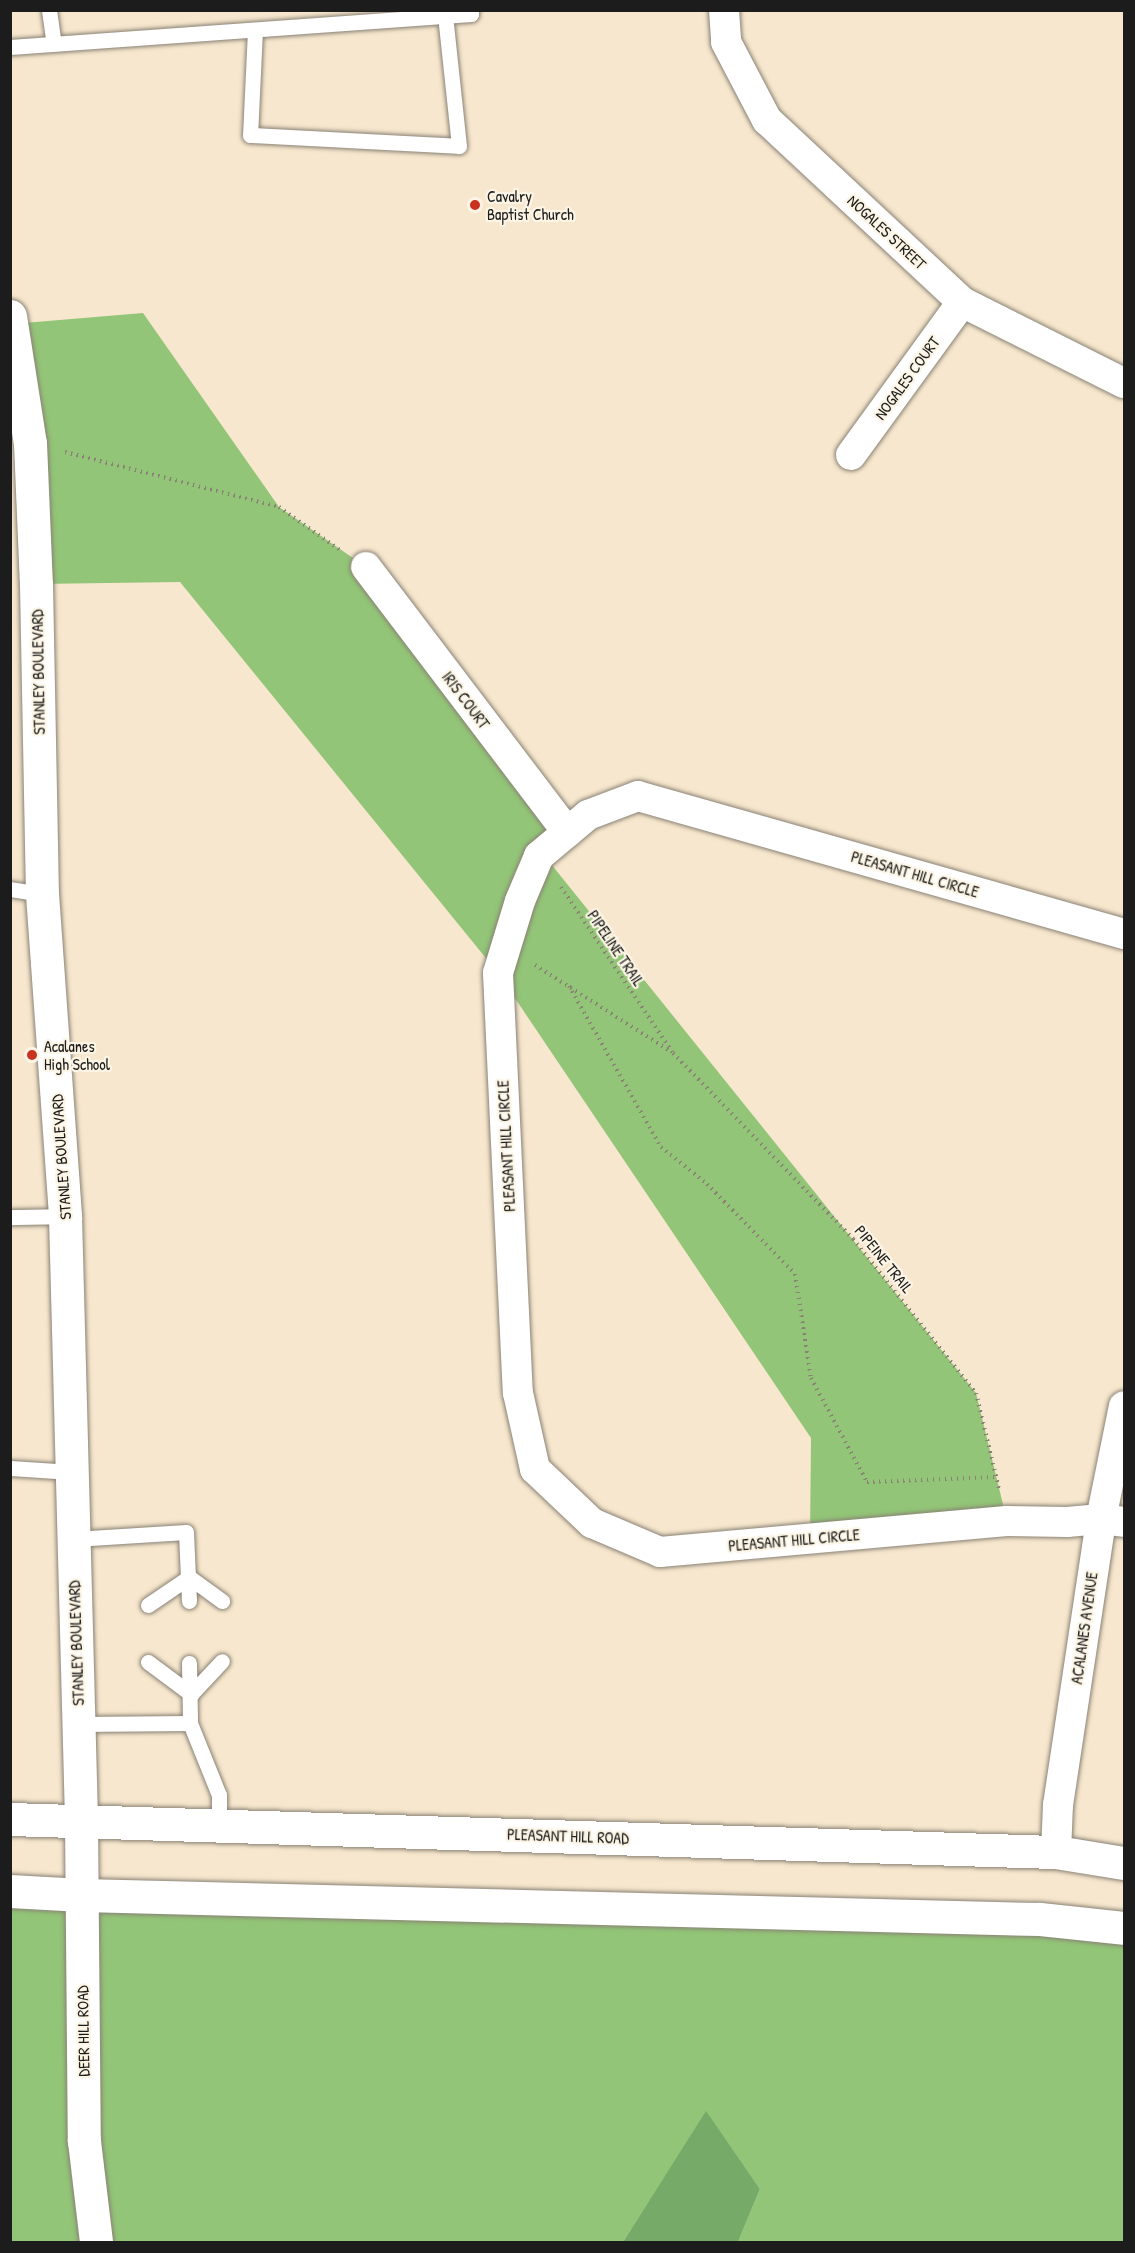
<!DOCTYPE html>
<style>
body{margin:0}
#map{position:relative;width:1135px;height:2253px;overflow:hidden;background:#f7e7ce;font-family:"Patrick Hand",sans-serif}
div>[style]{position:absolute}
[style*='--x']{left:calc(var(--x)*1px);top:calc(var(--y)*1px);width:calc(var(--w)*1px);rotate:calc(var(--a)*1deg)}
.green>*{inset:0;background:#92c577}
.forest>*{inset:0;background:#75aa68}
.path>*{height:4px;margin-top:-2px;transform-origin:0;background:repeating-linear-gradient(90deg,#8a8275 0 1.5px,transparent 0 6px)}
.roads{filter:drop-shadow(0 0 2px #8a8275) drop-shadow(0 0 2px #8a8275)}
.lane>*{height:15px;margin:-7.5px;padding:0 7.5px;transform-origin:7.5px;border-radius:7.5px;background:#fff}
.street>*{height:30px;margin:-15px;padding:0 15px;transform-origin:15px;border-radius:15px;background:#fff}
.secondary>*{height:33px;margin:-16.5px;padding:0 16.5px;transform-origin:16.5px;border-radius:16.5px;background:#fff}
.primary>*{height:33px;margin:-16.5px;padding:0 16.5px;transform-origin:16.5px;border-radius:16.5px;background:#fff}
.dots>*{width:16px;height:16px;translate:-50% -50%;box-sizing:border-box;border:3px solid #fcf5e5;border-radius:50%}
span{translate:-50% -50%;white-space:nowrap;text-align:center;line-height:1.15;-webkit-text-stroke:4.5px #fcf5e5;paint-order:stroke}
.poi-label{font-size:16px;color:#1c1c1c}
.left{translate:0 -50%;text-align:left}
.street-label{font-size:16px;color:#1c1c1c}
.frame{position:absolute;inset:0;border:12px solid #1c1c1c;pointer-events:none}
</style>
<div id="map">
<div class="green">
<div style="clip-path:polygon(143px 313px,279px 507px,366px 567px,567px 832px,543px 854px,976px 1393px,1007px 1521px,810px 1539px,811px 1438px,498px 973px,180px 582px,36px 584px,30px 443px,11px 427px,10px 316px,12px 324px)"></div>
<div style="clip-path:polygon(10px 1891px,1040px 1919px,1124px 1943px,1124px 2242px,738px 2242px,760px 2189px,706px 2112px,623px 2242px,11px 2242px)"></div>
</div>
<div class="forest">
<div style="clip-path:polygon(706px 2111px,760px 2189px,738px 2242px,623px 2242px)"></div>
</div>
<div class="path">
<div style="--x:65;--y:452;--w:221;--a:14.4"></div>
<div style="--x:279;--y:507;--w:75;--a:35.2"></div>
<div style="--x:561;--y:887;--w:200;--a:56"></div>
<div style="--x:673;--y:1053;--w:259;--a:45.9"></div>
<div style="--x:853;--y:1239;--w:197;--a:51.4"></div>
<div style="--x:976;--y:1393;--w:99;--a:76.5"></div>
<div style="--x:535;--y:965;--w:160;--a:32.5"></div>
<div style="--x:569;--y:986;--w:185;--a:60.3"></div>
<div style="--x:661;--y:1147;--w:59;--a:38.8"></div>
<div style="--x:707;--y:1184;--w:126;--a:45.6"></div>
<div style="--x:795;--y:1274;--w:105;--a:81.3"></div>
<div style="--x:811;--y:1378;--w:118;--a:61.7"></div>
<div style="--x:867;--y:1482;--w:129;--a:-2.2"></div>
</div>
<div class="roads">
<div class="lane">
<div style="--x:49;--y:10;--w:34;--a:82"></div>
<div style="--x:255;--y:30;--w:105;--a:92.7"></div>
<div style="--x:250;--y:135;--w:209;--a:3"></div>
<div style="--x:459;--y:146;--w:131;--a:-96.1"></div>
<div style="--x:10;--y:47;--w:462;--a:-4.1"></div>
<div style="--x:471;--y:14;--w:4;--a:-90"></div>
<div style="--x:10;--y:889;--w:32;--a:9"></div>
<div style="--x:10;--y:1217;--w:55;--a:-1"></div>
<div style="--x:10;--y:1468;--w:62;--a:3.7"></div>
<div style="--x:74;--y:1539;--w:112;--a:-3.6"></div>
<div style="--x:186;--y:1532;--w:69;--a:87.5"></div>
<div style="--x:148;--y:1605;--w:50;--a:-34.3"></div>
<div style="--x:189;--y:1577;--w:41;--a:36"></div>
<div style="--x:148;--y:1662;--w:54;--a:36.7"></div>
<div style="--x:189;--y:1663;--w:60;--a:89"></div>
<div style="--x:190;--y:1723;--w:78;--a:68.1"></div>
<div style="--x:219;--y:1795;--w:29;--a:90"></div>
<div style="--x:191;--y:1694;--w:45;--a:-46.8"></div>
<div style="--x:79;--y:1724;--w:111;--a:-0.5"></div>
</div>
<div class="street">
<div style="--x:724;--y:10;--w:32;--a:86"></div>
<div style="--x:726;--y:42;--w:88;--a:62.3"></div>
<div style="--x:767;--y:120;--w:267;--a:43"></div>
<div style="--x:962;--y:302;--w:181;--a:26.6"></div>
<div style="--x:851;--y:455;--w:189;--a:-54"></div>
<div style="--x:366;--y:567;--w:333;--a:52.8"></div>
<div style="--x:1124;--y:934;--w:505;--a:-164.15"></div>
<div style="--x:638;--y:796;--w:53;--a:159.2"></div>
<div style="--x:588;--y:815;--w:64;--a:140.1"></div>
<div style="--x:539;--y:856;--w:49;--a:112.9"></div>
<div style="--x:520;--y:901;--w:75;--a:107"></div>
<div style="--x:498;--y:973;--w:420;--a:87.3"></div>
<div style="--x:518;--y:1393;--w:78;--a:77.4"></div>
<div style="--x:535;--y:1469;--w:79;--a:43.5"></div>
<div style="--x:592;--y:1523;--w:74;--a:23.1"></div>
<div style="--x:660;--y:1552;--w:348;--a:-5.1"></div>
<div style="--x:1007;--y:1521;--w:60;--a:1"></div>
<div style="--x:1067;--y:1522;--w:34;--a:-5"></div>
<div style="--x:1101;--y:1519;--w:23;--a:7"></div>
<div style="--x:1056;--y:1852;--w:47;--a:-87.6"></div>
<div style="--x:1058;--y:1805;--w:289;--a:-81.4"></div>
<div style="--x:1101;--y:1519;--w:115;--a:-78.5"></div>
</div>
<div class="secondary">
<div style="--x:10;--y:316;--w:129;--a:81.1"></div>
<div style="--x:30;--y:443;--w:141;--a:87.6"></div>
<div style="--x:36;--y:584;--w:310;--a:88.9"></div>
<div style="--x:42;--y:894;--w:323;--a:85.9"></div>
<div style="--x:65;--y:1216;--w:604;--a:88.48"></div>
<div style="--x:81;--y:1820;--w:321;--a:89.5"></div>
<div style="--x:84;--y:2141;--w:102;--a:83.2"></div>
</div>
<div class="primary">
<div style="--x:10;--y:1819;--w:1047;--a:1.81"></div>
<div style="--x:1056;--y:1852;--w:69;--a:9.2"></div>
<div style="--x:10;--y:1891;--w:72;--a:3.2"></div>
<div style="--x:82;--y:1895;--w:958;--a:1.44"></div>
<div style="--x:1040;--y:1919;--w:84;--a:6.1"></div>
</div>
</div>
<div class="dots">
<div style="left:475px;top:205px;background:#c8321e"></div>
<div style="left:32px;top:1055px;background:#c8321e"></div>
</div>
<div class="poi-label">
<span class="left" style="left:487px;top:205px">Cavalry<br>Baptist Church</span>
<span class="left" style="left:44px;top:1055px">Acalanes<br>High School</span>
</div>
<div class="street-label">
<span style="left:887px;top:232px;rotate:43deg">NOGALES STREET</span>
<span style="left:907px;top:378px;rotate:-54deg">NOGALES COURT</span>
<span style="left:38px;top:672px;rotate:-91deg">STANLEY BOULEVARD</span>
<span style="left:466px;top:700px;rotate:53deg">IRIS COURT</span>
<span style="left:915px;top:874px;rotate:16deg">PLEASANT HILL CIRCLE</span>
<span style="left:616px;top:948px;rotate:56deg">PIPELINE TRAIL</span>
<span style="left:506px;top:1146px;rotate:-93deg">PLEASANT HILL CIRCLE</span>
<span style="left:61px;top:1157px;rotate:-94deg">STANLEY BOULEVARD</span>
<span style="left:884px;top:1259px;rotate:51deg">PIPEINE TRAIL</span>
<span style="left:794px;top:1540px;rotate:-5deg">PLEASANT HILL CIRCLE</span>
<span style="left:1084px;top:1628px;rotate:-82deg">ACALANES AVENUE</span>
<span style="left:76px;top:1643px;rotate:-92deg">STANLEY BOULEVARD</span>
<span style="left:568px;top:1836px;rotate:2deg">PLEASANT HILL ROAD</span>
<span style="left:83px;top:2031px;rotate:-91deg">DEER HILL ROAD</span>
</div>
<div class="frame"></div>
</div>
